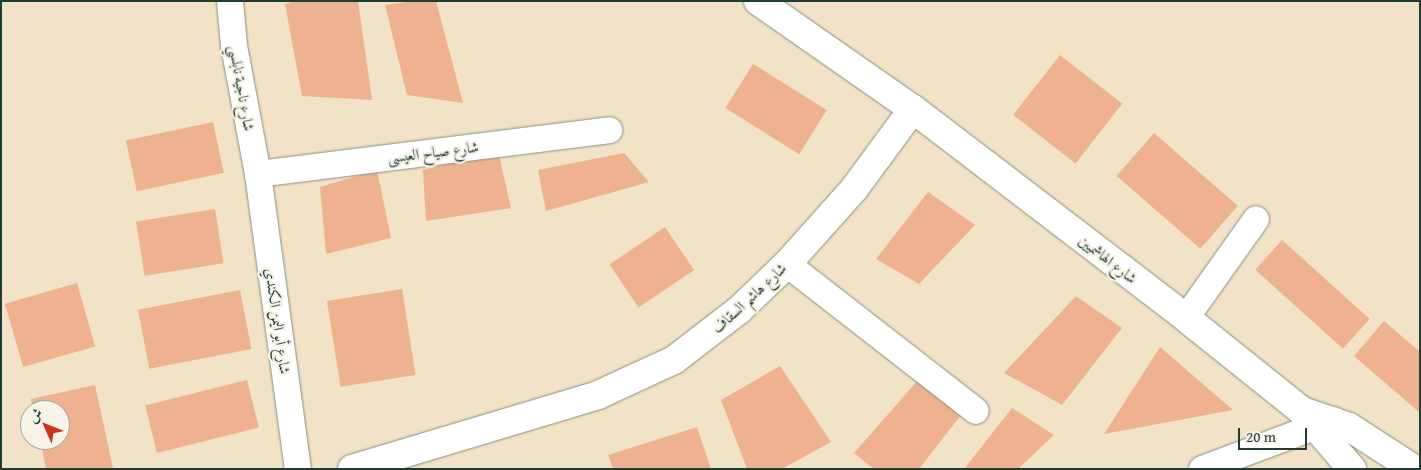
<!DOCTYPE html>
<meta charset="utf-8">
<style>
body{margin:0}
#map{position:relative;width:1421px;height:470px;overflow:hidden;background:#f2e2c7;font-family:"Gentium Book Plus",Amiri,serif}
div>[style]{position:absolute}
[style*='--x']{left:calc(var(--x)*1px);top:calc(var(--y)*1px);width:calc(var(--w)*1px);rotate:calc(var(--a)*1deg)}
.building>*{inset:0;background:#eeb291;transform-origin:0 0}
.roads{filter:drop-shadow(0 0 1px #88907e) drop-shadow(0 0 1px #88907e)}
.street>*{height:26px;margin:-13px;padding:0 13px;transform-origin:13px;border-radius:13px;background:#fff}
.secondary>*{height:28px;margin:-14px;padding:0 14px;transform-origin:14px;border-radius:14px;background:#fff}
span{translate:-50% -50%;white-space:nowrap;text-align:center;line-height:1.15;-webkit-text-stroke:4.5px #f7f3e8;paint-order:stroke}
.street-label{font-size:15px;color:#1f3d34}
.frame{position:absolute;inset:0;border:2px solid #1f3d34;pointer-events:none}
.north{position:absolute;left:20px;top:400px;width:50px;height:50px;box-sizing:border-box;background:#f7f3e8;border:1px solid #a1aaa0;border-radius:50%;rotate:314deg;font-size:14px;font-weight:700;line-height:20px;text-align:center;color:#1f3d34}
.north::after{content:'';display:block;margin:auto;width:18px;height:22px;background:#c8321e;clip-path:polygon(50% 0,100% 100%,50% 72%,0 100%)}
.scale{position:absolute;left:1238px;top:428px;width:69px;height:22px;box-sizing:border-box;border:2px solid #1f3d34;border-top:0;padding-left:6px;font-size:15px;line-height:18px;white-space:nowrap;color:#1f3d34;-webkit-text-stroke:4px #f7f3e8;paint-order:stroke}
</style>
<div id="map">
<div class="building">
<div style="clip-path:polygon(296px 1px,358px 1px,372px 100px,302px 96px,285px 4px)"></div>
<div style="clip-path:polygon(414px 1px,436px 1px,463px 103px,407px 95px,385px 5px)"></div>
<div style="left:1060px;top:55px;width:79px;height:76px;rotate:38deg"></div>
<div style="left:753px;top:64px;width:87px;height:52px;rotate:32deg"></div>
<div style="left:213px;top:122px;width:52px;height:89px;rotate:78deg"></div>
<div style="left:1154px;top:133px;width:111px;height:57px;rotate:41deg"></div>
<div style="clip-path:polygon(498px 151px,511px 208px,426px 221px,423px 170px)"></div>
<div style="clip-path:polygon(624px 153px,649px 182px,546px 211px,538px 170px)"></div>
<div style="clip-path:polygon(377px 170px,391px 238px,326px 254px,320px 187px)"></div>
<div style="clip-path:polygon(928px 192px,975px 225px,919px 284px,876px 259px)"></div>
<div style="left:215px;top:209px;width:55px;height:80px;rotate:81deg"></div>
<div style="left:665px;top:227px;width:52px;height:67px;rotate:56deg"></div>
<div style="left:1282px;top:240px;width:118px;height:40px;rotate:42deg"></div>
<div style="left:77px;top:283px;width:66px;height:75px;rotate:74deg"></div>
<div style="left:402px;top:289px;width:87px;height:76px;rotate:81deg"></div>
<div style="left:240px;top:290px;width:60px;height:104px;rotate:79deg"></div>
<div style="clip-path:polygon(1076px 296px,1122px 328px,1062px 405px,1004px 373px)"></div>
<div style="clip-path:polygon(1384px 321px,1420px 352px,1420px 413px,1354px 356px)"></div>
<div style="clip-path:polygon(1160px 347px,1233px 410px,1104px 434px)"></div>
<div style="clip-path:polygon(780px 366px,831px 442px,782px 469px,747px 469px,721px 400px)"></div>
<div style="clip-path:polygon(919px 379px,961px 415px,919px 469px,874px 469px,854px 453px)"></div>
<div style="left:247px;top:380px;width:49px;height:105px;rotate:76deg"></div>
<div style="clip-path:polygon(95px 385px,113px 468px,46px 469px,40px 440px,60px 440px,60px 410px,33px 410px,31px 399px)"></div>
<div style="clip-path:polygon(1012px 408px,1054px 435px,1019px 468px,964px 469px)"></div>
<div style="clip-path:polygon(697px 427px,711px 469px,613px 469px,608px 455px)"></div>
</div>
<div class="roads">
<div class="street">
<div style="--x:230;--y:1;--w:45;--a:84.9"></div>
<div style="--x:234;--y:46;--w:130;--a:79.4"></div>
<div style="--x:258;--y:174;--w:298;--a:82.3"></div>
<div style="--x:258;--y:174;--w:354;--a:-7.1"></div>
<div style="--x:787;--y:264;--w:239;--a:37.9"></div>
<div style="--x:1186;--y:318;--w:121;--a:-54.7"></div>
<div style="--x:1202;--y:469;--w:140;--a:-20.5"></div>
</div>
<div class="secondary">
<div style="--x:758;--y:1;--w:189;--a:34.9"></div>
<div style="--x:913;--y:109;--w:344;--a:37.4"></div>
<div style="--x:1186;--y:318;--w:149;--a:38.7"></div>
<div style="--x:1302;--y:411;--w:77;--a:49.2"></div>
<div style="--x:1302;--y:411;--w:50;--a:18.8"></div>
<div style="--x:1349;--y:427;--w:77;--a:32.9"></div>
<div style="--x:352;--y:469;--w:257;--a:-16.7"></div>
<div style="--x:598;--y:395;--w:84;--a:-24.7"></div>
<div style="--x:674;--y:360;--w:82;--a:-37.6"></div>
<div style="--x:739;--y:310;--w:66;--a:-43.8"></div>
<div style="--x:787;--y:264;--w:101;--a:-48.2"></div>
<div style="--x:854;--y:189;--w:99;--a:-53.6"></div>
</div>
</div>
<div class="street-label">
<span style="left:242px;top:88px;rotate:80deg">شارع ناجية نابلسي</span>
<span style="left:433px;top:152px;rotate:-7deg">شارع صياح العيسى</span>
<span style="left:1108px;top:259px;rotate:38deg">شارع الهاشميين</span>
<span style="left:749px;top:298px;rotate:-43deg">شارع هاشم السقاف</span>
<span style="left:278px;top:321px;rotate:82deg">شارع أبو اليمن الكندي</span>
</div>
<div class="frame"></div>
<div class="north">ش</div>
<div class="scale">20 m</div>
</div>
